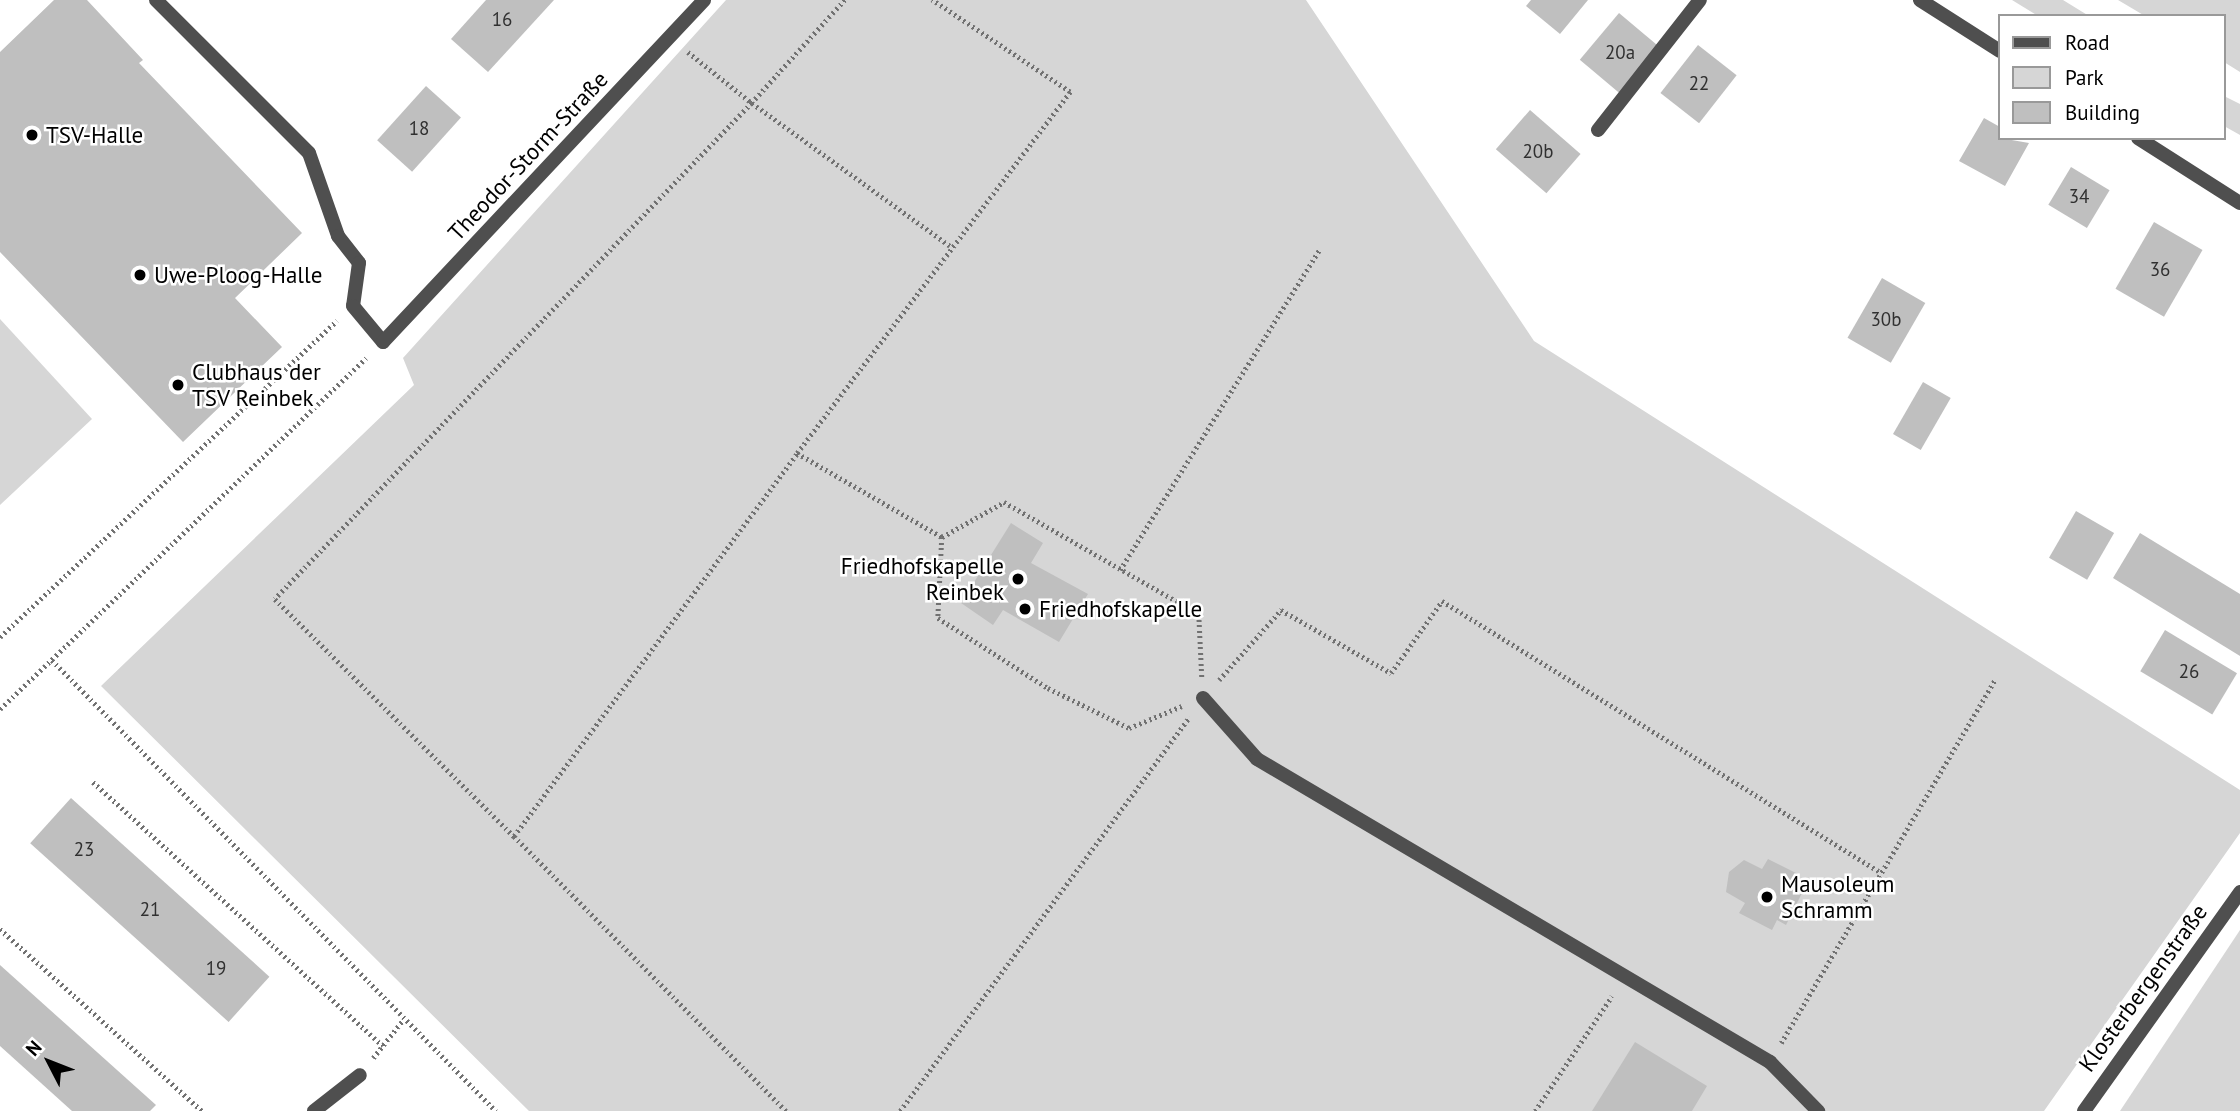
<!DOCTYPE html>
<meta charset="utf-8">
<style>
body{margin:0}
#map{position:relative;width:2240px;height:1111px;overflow:hidden;background:#fff;font-family:"PT Sans",sans-serif}
div>[style]{position:absolute}
[style*='--x']{left:calc(var(--x)*1px);top:calc(var(--y)*1px);width:calc(var(--w)*1px);rotate:calc(var(--a)*1deg)}
.green>*{inset:0;background:#d6d6d6}
.building>*{inset:0;background:#bfbfbf;transform-origin:0 0}
.path>*{height:4.5px;margin-top:-2.25px;transform-origin:0;background:repeating-linear-gradient(90deg,#717171 0 2px,transparent 0 5.5px)}
.lane>*{height:14px;margin:-7px;padding:0 7px;transform-origin:7px;border-radius:7px;background:#4f4f4f}
.street>*{height:14px;margin:-7px;padding:0 7px;transform-origin:7px;border-radius:7px;background:#4f4f4f}
.dots>*{width:19px;height:19px;translate:-50% -50%;box-sizing:border-box;border:4px solid #fff;border-radius:50%}
span{translate:-50% -50%;white-space:nowrap;text-align:center;line-height:1.15;-webkit-text-stroke:5px #fff;paint-order:stroke}
.number-label{font-size:19px;color:#303030}
.number-label span{-webkit-text-stroke-width:0}
.poi-label{font-size:23px;color:#000}
.left{translate:0 -50%;text-align:left}
.right{translate:-100% -50%;text-align:right}
.street-label{font-size:23px;color:#000}
.legend{position:absolute;left:1998px;top:14px;width:228px;height:126px;box-sizing:border-box;background:#fff;border:2px solid #999;margin:0;padding:9px 12px;list-style:none;font-size:21px;color:#000}
.legend li{display:flex;align-items:center;gap:14px;height:35px}
.legend b{width:35px;border:2px solid #999}
.north{position:absolute;left:14px;top:1027px;width:70px;height:70px;-webkit-text-stroke:5px #fff;paint-order:stroke;rotate:312deg;font-size:19px;font-weight:700;line-height:28px;text-align:center;color:#000}
.north::after{content:'';display:block;margin:auto;width:24px;height:32px;background:#000;clip-path:polygon(50% 0,100% 100%,50% 72%,0 100%)}
</style>
<div id="map">
<div class="green">
<div style="clip-path:polygon(726px 0,1306px 0,1534px 341px,2240px 790px,2240px 833px,2044px 1111px,529px 1111px,101px 686px,414px 385px,403px 358px)"></div>
<div style="clip-path:polygon(2012px 0,2063px 0,2089px 16px,2038px 16px)"></div>
<div style="clip-path:polygon(2118px 0,2240px 0,2240px 72px,2224px 62px,2224px 16px,2145px 16px)"></div>
<div style="clip-path:polygon(2224px 96px,2240px 104px,2240px 135px,2224px 126px)"></div>
<div style="clip-path:polygon(0 319px,92px 419px,0 505px)"></div>
<div style="clip-path:polygon(2240px 930px,2240px 1111px,2120px 1111px)"></div>
</div>
<div class="building">
<div style="clip-path:polygon(54px 0,87px 0,143px 60px,139px 63px,302px 233px,235px 298px,282px 347px,183px 442px,0 252px,0 52px)"></div>
<div style="clip-path:polygon(486px 0,554px 0,488px 72px,451px 39px)"></div>
<div style="clip-path:polygon(1531px 0,1588px 0,1560px 34px,1526px 6px)"></div>
<div style="left:1619px;top:13px;width:52px;height:61px;rotate:40deg"></div>
<div style="left:1698px;top:45px;width:49px;height:61px;rotate:38deg"></div>
<div style="left:426px;top:86px;width:47px;height:73px;rotate:42deg"></div>
<div style="left:1530px;top:110px;width:67px;height:52px;rotate:41deg"></div>
<div style="clip-path:polygon(1984px 118px,2000px 127px,2000px 138px,2029px 143px,2005px 186px,1959px 161px)"></div>
<div style="left:2071px;top:167px;width:45px;height:44px;rotate:31deg"></div>
<div style="left:2154px;top:222px;width:56px;height:77px;rotate:30deg"></div>
<div style="left:1882px;top:278px;width:50px;height:69px;rotate:30deg"></div>
<div style="left:1923px;top:382px;width:32px;height:60px;rotate:30deg"></div>
<div style="left:2076px;top:511px;width:44px;height:54px;rotate:30deg"></div>
<div style="clip-path:polygon(1011px 523px,1043px 543px,1031px 563px,1088px 594px,1059px 642px,1003px 610px,993px 625px,961px 603px)"></div>
<div style="clip-path:polygon(2140px 533px,2240px 594px,2240px 656px,2113px 578px)"></div>
<div style="left:2165px;top:630px;width:84px;height:48px;rotate:31deg"></div>
<div style="left:71px;top:798px;width:267px;height:61px;rotate:42deg"></div>
<div style="clip-path:polygon(1768px 859px,1798px 874px,1794px 884px,1804px 889px,1786px 925px,1777px 920px,1772px 930px,1739px 913px,1745px 903px,1726px 892px,1729px 872px,1744px 860px,1762px 869px)"></div>
<div style="clip-path:polygon(0 965px,156px 1105px,150px 1111px,72px 1111px,0 1046px)"></div>
<div style="clip-path:polygon(1635px 1042px,1707px 1086px,1692px 1111px,1592px 1111px)"></div>
</div>
<div class="path">
<div style="--x:845;--y:0;--w:139;--a:132.1"></div>
<div style="--x:752;--y:103;--w:244;--a:35.8"></div>
<div style="--x:688;--y:52;--w:82;--a:38.6"></div>
<div style="--x:752;--y:103;--w:688;--a:133.88"></div>
<div style="--x:275;--y:599;--w:337;--a:44.8"></div>
<div style="--x:514;--y:836;--w:476;--a:-53.5"></div>
<div style="--x:797;--y:453;--w:168;--a:30.1"></div>
<div style="--x:942;--y:537;--w:81;--a:92.8"></div>
<div style="--x:938;--y:618;--w:130;--a:32.5"></div>
<div style="--x:1048;--y:688;--w:90;--a:26.3"></div>
<div style="--x:1129;--y:728;--w:57;--a:-22.5"></div>
<div style="--x:797;--y:453;--w:453;--a:-52.9"></div>
<div style="--x:1070;--y:92;--w:166;--a:-146.3"></div>
<div style="--x:942;--y:537;--w:71;--a:-29.4"></div>
<div style="--x:1004;--y:502;--w:225;--a:29.9"></div>
<div style="--x:1199;--y:614;--w:63;--a:87.3"></div>
<div style="--x:1120;--y:570;--w:377;--a:-58.1"></div>
<div style="--x:0;--y:637;--w:462;--a:-43.2"></div>
<div style="--x:52;--y:660;--w:633;--a:45.45"></div>
<div style="--x:1219;--y:680;--w:94;--a:-48.5"></div>
<div style="--x:1281;--y:610;--w:127;--a:29.8"></div>
<div style="--x:1391;--y:673;--w:88;--a:-54.7"></div>
<div style="--x:1442;--y:601;--w:515;--a:31.75"></div>
<div style="--x:0;--y:709;--w:507;--a:-43.8"></div>
<div style="--x:93;--y:782;--w:392;--a:42.3"></div>
<div style="--x:514;--y:836;--w:387;--a:45.3"></div>
<div style="--x:0;--y:929;--w:272;--a:42"></div>
<div style="--x:1781;--y:1043;--w:422;--a:-59.5"></div>
<div style="--x:373;--y:1058;--w:48;--a:-51.7"></div>
<div style="--x:900;--y:1111;--w:489;--a:-53.7"></div>
<div style="--x:1535;--y:1111;--w:138;--a:-56.2"></div>
</div>
<div class="lane">
<div style="--x:156;--y:0;--w:216;--a:45"></div>
<div style="--x:309;--y:153;--w:88;--a:70.7"></div>
<div style="--x:338;--y:236;--w:34;--a:52"></div>
<div style="--x:359;--y:263;--w:43;--a:97.9"></div>
<div style="--x:353;--y:306;--w:47;--a:50.2"></div>
<div style="--x:1598;--y:130;--w:165;--a:-51.9"></div>
<div style="--x:1203;--y:698;--w:81;--a:48.5"></div>
<div style="--x:1257;--y:759;--w:596;--a:30.57"></div>
<div style="--x:1770;--y:1062;--w:69;--a:45.6"></div>
</div>
<div class="street">
<div style="--x:1920;--y:0;--w:95;--a:32.5"></div>
<div style="--x:2138;--y:138;--w:121;--a:32.5"></div>
<div style="--x:383;--y:342;--w:469;--a:-46.8"></div>
<div style="--x:314;--y:1111;--w:58;--a:-38"></div>
<div style="--x:2084;--y:1111;--w:269;--a:-54.5"></div>
</div>
<div class="dots">
<div style="left:32px;top:135px;background:#000"></div>
<div style="left:140px;top:275px;background:#000"></div>
<div style="left:178px;top:385px;background:#000"></div>
<div style="left:1018px;top:579px;background:#000"></div>
<div style="left:1025px;top:609px;background:#000"></div>
<div style="left:1767px;top:897px;background:#000"></div>
</div>
<div class="number-label">
<span style="left:502px;top:20px">16</span>
<span style="left:1620px;top:53px">20a</span>
<span style="left:1699px;top:84px">22</span>
<span style="left:419px;top:129px">18</span>
<span style="left:1538px;top:152px">20b</span>
<span style="left:2079px;top:197px">34</span>
<span style="left:2160px;top:270px">36</span>
<span style="left:1886px;top:320px">30b</span>
<span style="left:2189px;top:672px">26</span>
<span style="left:84px;top:850px">23</span>
<span style="left:150px;top:910px">21</span>
<span style="left:216px;top:969px">19</span>
</div>
<div class="poi-label">
<span class="left" style="left:46px;top:135px">TSV-Halle</span>
<span class="left" style="left:154px;top:275px">Uwe-Ploog-Halle</span>
<span class="left" style="left:192px;top:385px">Clubhaus der<br>TSV Reinbek</span>
<span class="right" style="left:1004px;top:579px">Friedhofskapelle<br>Reinbek</span>
<span class="left" style="left:1039px;top:609px">Friedhofskapelle</span>
<span class="left" style="left:1781px;top:897px">Mausoleum<br>Schramm</span>
</div>
<div class="street-label">
<span style="left:528px;top:156px;rotate:-47deg">Theodor-Storm-Straße</span>
<span style="left:2143px;top:988px;rotate:-54deg">Klosterbergenstraße</span>
</div>
<ul class="legend">
<li><b style="height:9px;background:#4f4f4f"></b>Road</li>
<li><b style="height:19px;background:#d6d6d6"></b>Park</li>
<li><b style="height:19px;background:#bfbfbf"></b>Building</li>
</ul>
<div class="north">N</div>
</div>
